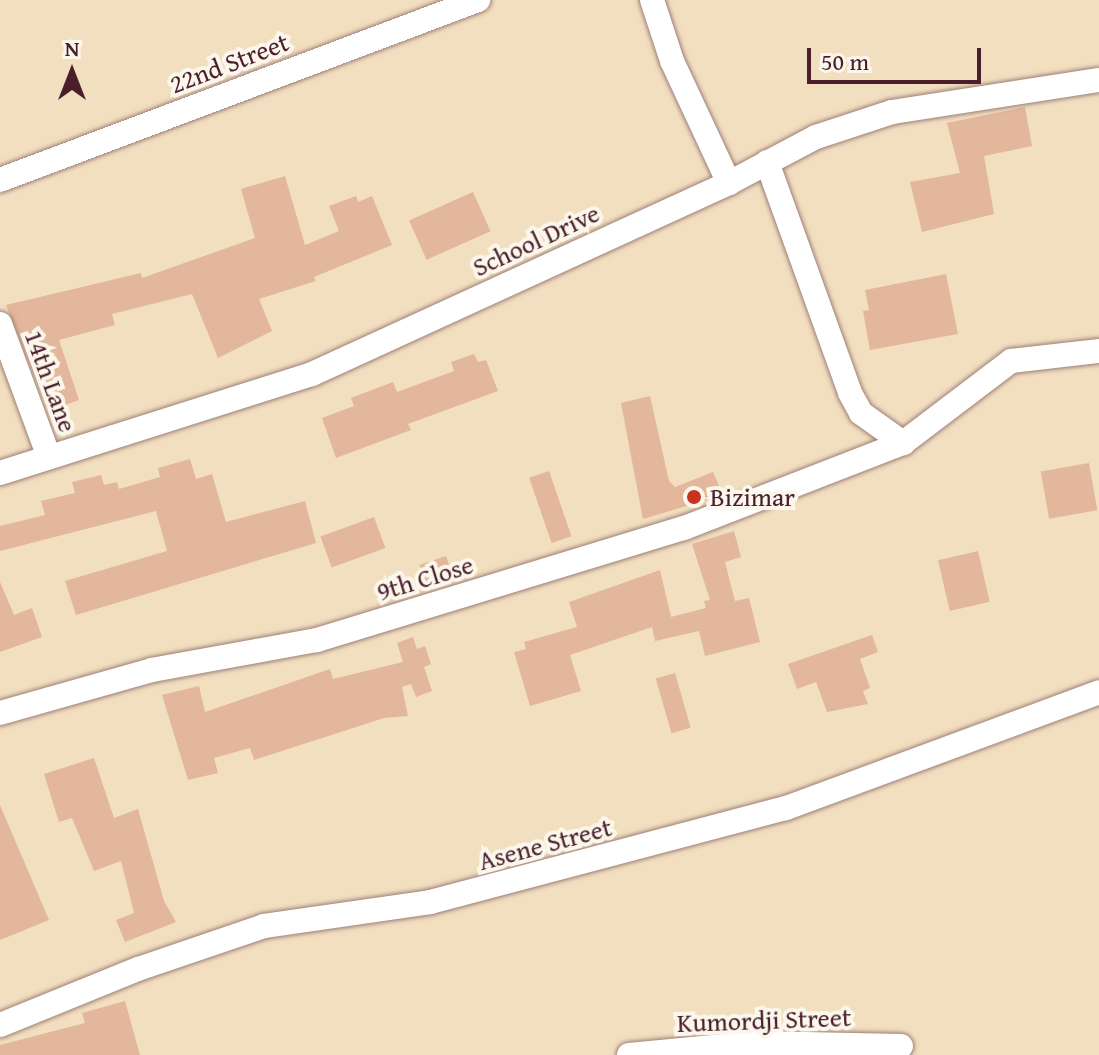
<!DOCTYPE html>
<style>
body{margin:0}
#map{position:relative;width:1099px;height:1055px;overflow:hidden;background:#f2dfc0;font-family:"Gentium Book Plus",serif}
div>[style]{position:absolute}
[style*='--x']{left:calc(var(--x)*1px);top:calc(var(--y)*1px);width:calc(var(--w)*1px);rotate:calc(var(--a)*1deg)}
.building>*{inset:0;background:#e2b79b;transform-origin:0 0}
.roads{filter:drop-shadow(0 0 2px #9e7f76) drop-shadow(0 0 2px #9e7f76)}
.street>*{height:24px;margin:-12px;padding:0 12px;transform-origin:12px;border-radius:12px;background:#fff}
.dots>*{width:22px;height:22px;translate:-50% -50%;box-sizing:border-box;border:4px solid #fbf7ec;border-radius:50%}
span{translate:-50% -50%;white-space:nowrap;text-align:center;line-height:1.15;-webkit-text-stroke:8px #fbf7ec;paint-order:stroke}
.street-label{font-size:26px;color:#4a1f2b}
.poi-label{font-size:26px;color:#4a1f2b}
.left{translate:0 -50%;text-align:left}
.north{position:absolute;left:32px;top:32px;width:80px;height:80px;-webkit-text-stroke:6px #fbf7ec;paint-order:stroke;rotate:0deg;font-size:22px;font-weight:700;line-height:32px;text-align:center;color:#4a1f2b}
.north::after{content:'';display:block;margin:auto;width:28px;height:36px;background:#4a1f2b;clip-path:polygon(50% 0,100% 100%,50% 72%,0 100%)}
.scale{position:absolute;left:807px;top:48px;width:174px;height:36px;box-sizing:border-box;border:4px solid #4a1f2b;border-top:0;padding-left:10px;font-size:24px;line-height:28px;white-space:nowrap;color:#4a1f2b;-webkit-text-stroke:6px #fbf7ec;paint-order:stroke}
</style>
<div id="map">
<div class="building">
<div style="clip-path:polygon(1025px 107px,1032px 146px,984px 156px,994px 214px,922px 232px,910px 182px,960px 173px,947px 123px)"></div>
<div style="clip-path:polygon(285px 176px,305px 245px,339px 231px,329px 206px,356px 196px,358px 202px,372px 196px,392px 245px,314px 277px,316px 281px,259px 299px,272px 331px,218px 358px,192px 294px,112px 314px,115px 325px,59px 340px,79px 400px,48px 411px,6px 305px,141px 273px,142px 278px,255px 238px,241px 189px)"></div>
<div style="left:473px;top:192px;width:43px;height:70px;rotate:66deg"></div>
<div style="clip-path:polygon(946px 274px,958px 334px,870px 350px,863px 311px,869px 310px,865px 290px)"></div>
<div style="clip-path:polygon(474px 354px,478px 362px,486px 360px,498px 391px,408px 424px,411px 430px,336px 458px,322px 418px,354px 406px,351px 398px,393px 382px,397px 392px,454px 371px,451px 362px)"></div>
<div style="clip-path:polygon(650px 396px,669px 481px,675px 487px,713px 472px,723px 495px,643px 519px,621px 403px)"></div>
<div style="clip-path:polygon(190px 459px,196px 479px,212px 474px,226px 522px,305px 501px,316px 543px,76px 615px,65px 581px,167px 551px,156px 511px,0 551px,0 526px,45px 515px,41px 501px,75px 493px,72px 482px,101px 475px,104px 485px,117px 482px,119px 489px,160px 477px,158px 468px)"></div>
<div style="left:1089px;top:463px;width:48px;height:49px;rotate:80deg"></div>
<div style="left:549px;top:471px;width:69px;height:21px;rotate:71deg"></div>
<div style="left:374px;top:517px;width:33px;height:57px;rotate:70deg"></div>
<div style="clip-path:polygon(734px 531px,741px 557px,725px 562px,735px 601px,749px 598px,760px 642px,705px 656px,699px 631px,655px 641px,652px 627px,570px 655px,581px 691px,530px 706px,514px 652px,526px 649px,524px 642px,577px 627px,569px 602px,660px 570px,671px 617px,706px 608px,704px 601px,710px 600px,692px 544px)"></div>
<div style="left:978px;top:551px;width:52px;height:41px;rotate:77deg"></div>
<div style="left:446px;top:556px;width:21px;height:28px;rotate:71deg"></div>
<div style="clip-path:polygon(0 582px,14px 615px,32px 608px,42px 637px,0 652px)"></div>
<div style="clip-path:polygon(872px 635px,878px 652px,860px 659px,870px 688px,863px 691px,868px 704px,827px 712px,816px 682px,797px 689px,788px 664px)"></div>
<div style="clip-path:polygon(413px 637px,417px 649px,425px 646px,431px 664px,424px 667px,432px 691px,416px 697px,411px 684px,402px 687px,408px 716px,384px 718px,254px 760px,250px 748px,214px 758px,218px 773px,188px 780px,162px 695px,199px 686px,205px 712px,330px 669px,333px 679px,403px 662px,397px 643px)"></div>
<div style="left:675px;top:673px;width:57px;height:20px;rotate:74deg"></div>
<div style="clip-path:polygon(94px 758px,114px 818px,138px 809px,164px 901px,176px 922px,125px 942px,116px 920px,134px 913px,121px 861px,94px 871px,72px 818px,59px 822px,44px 774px)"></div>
<div style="clip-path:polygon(0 805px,49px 920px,0 940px)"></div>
<div style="clip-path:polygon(125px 1001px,140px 1055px,0 1055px,0 1045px,85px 1023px,82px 1013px)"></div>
</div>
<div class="roads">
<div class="street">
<div style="--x:652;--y:0;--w:64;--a:71.8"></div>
<div style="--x:672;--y:61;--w:135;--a:65"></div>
<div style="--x:767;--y:162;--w:245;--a:70.2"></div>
<div style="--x:850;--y:393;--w:23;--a:61"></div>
<div style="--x:861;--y:413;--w:52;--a:35.5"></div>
<div style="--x:0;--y:180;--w:511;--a:-20.63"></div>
<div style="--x:0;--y:324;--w:142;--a:69.8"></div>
<div style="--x:0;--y:473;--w:327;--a:-17.6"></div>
<div style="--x:312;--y:374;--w:459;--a:-24.6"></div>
<div style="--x:729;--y:183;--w:98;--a:-27.9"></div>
<div style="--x:816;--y:137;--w:80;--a:-18.2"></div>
<div style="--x:892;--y:112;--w:209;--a:-8.8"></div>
<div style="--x:0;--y:713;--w:158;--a:-15.8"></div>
<div style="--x:152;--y:670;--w:168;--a:-10.3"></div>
<div style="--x:317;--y:640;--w:384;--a:-17"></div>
<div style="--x:684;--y:528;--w:235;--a:-21.2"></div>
<div style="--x:903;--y:443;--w:136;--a:-37.2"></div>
<div style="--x:1011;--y:361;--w:89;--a:-6.5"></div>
<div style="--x:0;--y:1025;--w:149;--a:-22.1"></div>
<div style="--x:138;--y:969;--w:133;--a:-18.8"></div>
<div style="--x:264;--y:926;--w:168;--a:-8.2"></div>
<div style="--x:430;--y:902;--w:368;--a:-14.8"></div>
<div style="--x:786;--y:808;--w:334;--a:-20.3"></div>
<div style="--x:629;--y:1055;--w:127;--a:-5.4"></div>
<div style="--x:755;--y:1043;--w:146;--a:1.2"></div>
</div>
</div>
<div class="dots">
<div style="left:694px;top:497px;background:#c8321e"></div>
</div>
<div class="street-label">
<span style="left:229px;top:63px;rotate:-21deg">22nd Street</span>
<span style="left:536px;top:240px;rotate:-25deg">School Drive</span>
<span style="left:51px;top:381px;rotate:70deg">14th Lane</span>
<span style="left:425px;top:578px;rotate:-17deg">9th Close</span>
<span style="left:545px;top:844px;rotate:-15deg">Asene Street</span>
<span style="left:764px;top:1020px;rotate:-2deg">Kumordji Street</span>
</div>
<div class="poi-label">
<span class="left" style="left:710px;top:497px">Bizimar</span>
</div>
<div class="north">N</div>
<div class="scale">50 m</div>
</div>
